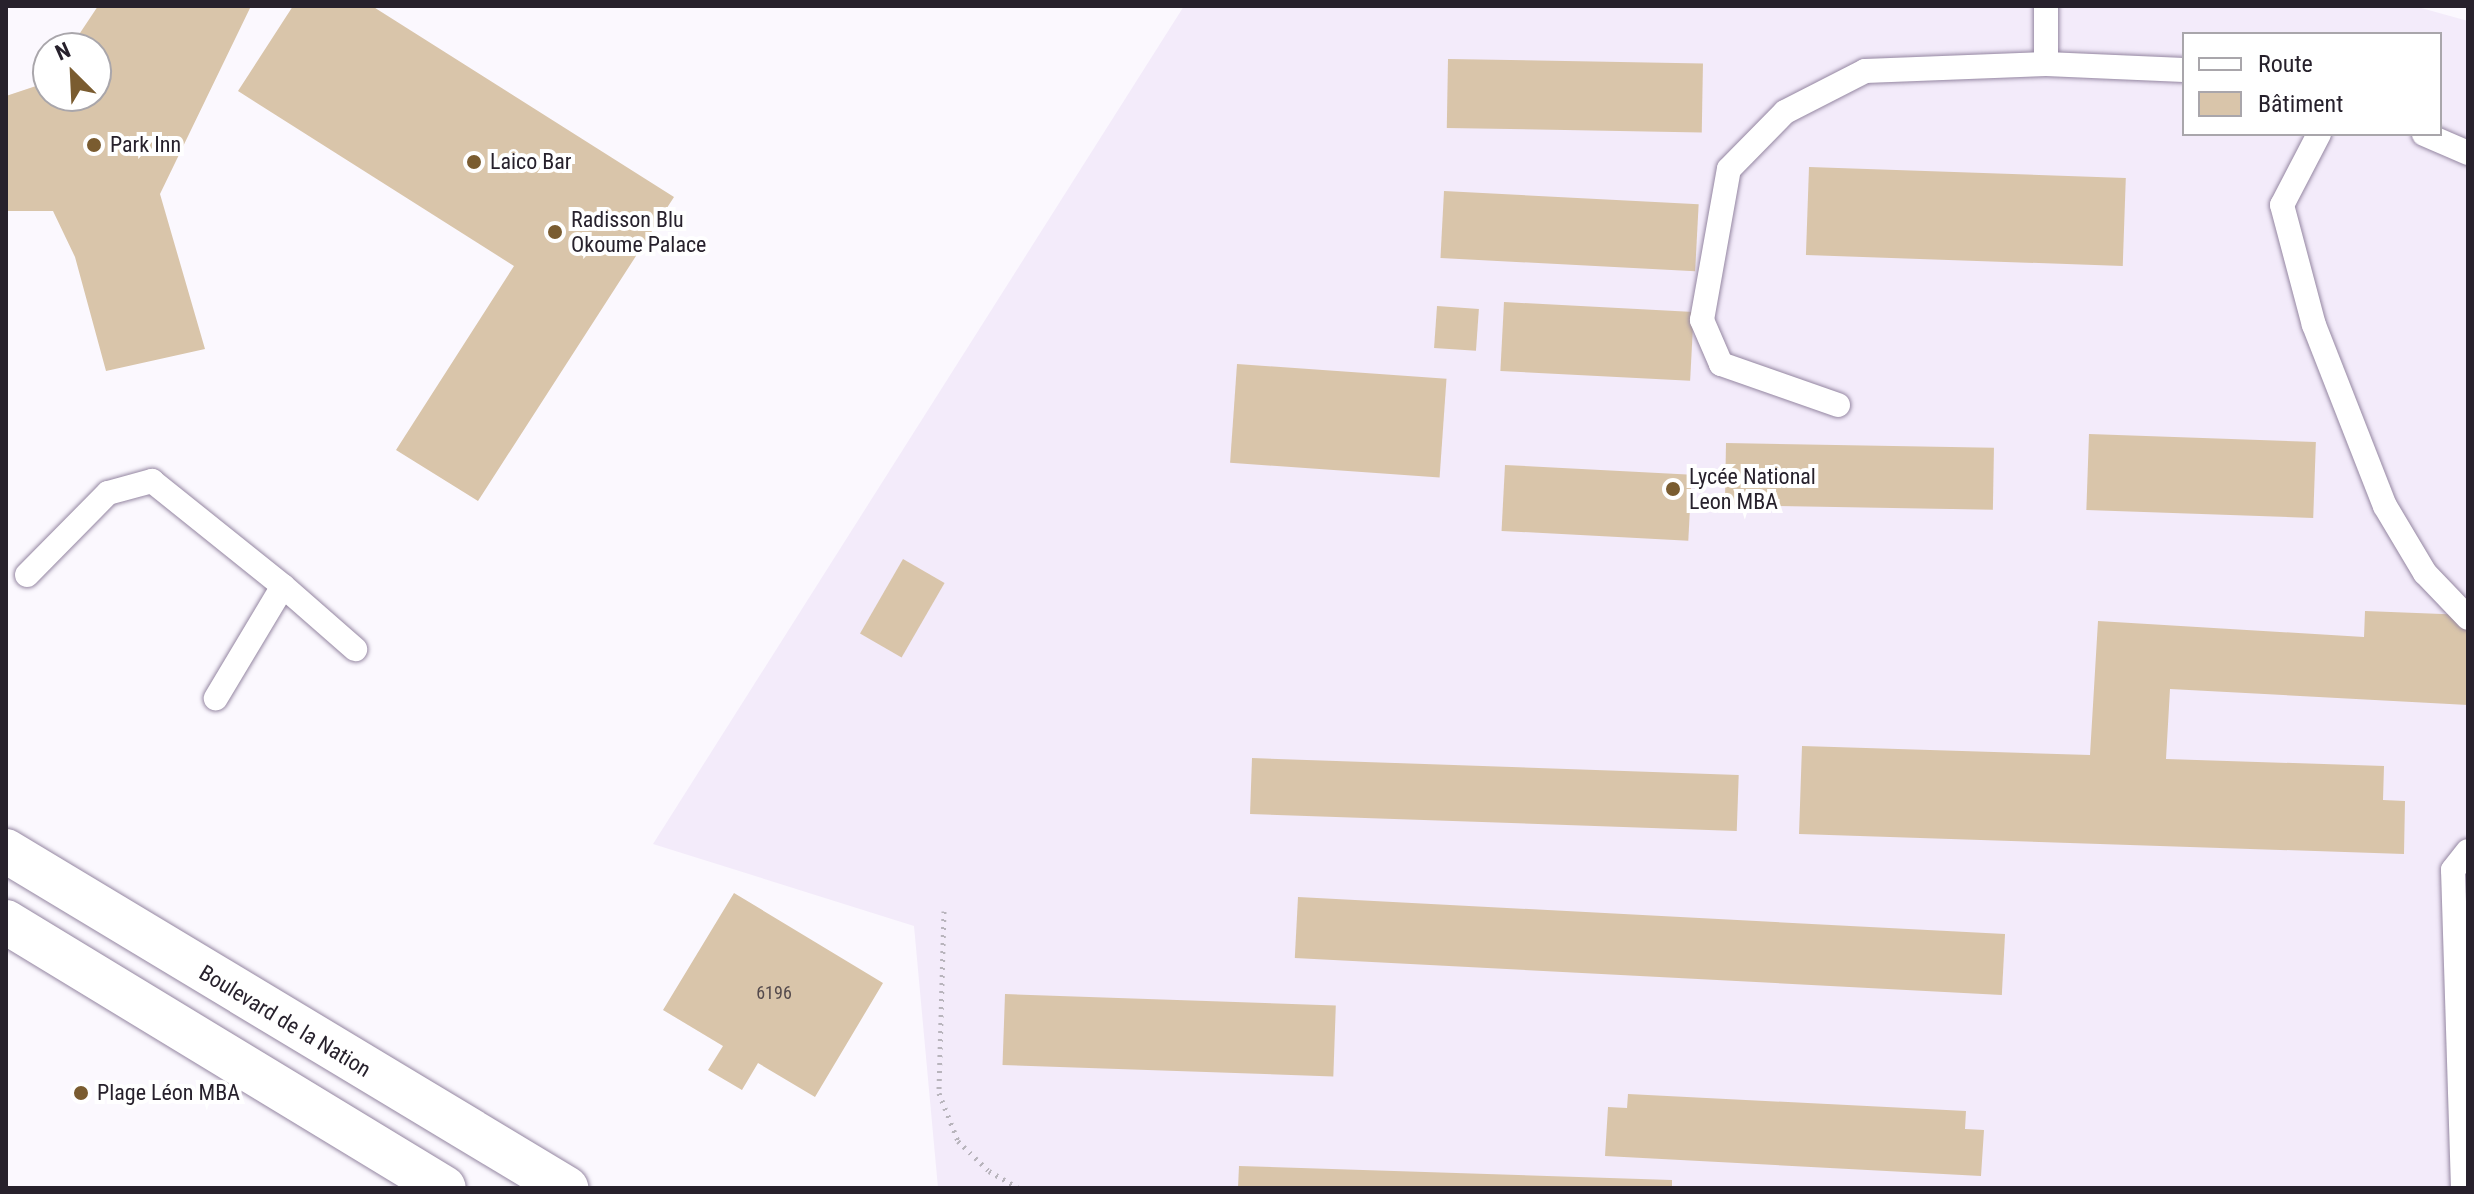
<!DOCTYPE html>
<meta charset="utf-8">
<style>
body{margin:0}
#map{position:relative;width:2474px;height:1194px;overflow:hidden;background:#fbf8fe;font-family:"Roboto Condensed",sans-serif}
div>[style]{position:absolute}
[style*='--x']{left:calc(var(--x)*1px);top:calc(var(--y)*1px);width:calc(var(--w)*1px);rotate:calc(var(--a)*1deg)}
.built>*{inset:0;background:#f3ebfa}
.building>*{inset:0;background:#d9c5aa;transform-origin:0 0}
.path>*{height:5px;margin-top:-2.5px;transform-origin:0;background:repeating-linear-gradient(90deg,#b8b4bc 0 2px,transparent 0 8px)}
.roads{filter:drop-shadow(0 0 2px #9486a1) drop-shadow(0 0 2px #9486a1)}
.service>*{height:24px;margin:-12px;padding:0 12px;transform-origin:12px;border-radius:12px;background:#fff}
.primary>*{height:44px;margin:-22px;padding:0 22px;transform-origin:22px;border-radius:22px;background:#fff}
.dots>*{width:22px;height:22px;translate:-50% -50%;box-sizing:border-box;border:4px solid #fff;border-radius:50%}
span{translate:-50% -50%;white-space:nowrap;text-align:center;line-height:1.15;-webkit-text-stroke:8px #fff;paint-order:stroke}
.number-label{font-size:18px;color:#544a4c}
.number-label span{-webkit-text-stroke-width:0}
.poi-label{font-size:22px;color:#27212c}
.left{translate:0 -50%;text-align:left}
.street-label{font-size:22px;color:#27212c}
.frame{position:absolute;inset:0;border:8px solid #27212c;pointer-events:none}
.legend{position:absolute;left:2182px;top:32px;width:260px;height:104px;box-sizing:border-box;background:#fff;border:2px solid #a9a6ab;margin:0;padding:10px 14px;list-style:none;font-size:24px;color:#27212c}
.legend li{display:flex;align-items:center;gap:16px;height:40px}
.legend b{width:40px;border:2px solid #a9a6ab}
.north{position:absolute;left:32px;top:32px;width:80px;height:80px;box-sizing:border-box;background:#fff;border:2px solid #a9a6ab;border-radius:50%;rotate:336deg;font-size:22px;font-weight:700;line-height:32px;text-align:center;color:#27212c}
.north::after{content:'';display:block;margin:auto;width:28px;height:36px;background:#7a5c30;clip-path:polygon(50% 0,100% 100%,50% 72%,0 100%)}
</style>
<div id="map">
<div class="built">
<div style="clip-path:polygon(evenodd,1184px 6px,2414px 6px,2468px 21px,2468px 1188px,938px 1188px,914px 926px,653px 844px,1184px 6px,2184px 34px,2440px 34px,2440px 134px,2184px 134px,2184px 34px)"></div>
</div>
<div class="building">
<div style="clip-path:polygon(98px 6px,251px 6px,160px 194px,205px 349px,106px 371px,75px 257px,53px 211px,6px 211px,6px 96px,48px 82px,48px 96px,96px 96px,96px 48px,70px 48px)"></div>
<div style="clip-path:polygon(293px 6px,372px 6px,674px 197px,478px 501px,396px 450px,514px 266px,238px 91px)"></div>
<div style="left:1448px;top:59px;width:255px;height:69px;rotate:1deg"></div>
<div style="left:1809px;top:167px;width:317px;height:88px;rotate:2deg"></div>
<div style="left:1444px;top:191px;width:255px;height:67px;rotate:3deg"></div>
<div style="left:1504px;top:302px;width:190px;height:69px;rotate:3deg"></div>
<div style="left:1437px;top:306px;width:42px;height:42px;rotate:4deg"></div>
<div style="left:1237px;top:364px;width:210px;height:99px;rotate:4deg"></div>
<div style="left:2089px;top:434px;width:227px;height:76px;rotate:2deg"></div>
<div style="left:1726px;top:443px;width:268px;height:62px;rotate:1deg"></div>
<div style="left:1505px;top:465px;width:187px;height:66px;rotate:3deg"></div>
<div style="left:903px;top:559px;width:48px;height:86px;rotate:30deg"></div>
<div style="clip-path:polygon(2365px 611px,2468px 615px,2468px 705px,2170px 689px,2166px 759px,2384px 766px,2383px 800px,2405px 801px,2404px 854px,1799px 834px,1802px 746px,2090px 755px,2098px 621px,2364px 637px)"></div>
<div style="left:1252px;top:758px;width:487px;height:56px;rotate:2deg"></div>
<div style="clip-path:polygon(734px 893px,883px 983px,815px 1097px,758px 1063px,742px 1090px,708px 1070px,723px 1046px,663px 1010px)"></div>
<div style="left:1298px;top:897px;width:708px;height:61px;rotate:3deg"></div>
<div style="left:1005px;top:994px;width:331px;height:71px;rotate:2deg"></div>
<div style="clip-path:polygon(1628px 1094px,1966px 1111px,1965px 1129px,1984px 1130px,1981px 1176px,1605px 1156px,1608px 1107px,1627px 1108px)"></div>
<div style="clip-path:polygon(1239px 1166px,1672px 1180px,1672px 1188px,1238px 1188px)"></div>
</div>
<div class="path">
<div style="--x:944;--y:911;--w:182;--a:91.6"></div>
<div style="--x:939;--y:1093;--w:52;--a:68.4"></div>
<div style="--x:958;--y:1141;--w:43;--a:44.1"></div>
<div style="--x:989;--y:1171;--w:34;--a:30"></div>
</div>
<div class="roads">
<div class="service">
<div style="--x:2046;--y:6;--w:58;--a:90"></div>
<div style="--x:2319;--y:134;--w:80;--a:117.5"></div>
<div style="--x:2282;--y:205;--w:124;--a:75.1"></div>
<div style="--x:2314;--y:325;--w:194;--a:68.6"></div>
<div style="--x:2385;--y:506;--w:78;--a:59.2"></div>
<div style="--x:2425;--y:573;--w:62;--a:46.3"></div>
<div style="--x:2424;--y:134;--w:48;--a:23.4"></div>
<div style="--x:1838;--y:405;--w:124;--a:-160.7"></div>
<div style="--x:1721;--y:364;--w:48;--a:-113.4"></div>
<div style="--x:1702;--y:320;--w:153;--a:-79.9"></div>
<div style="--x:1729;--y:169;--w:80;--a:-45.5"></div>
<div style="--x:1785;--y:112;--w:90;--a:-27.1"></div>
<div style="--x:1865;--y:71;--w:181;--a:-2.2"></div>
<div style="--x:2046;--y:64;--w:138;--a:2.5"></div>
<div style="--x:27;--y:575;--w:115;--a:-45.4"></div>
<div style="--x:108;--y:493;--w:46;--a:-15.3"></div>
<div style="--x:152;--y:481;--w:168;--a:38.7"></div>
<div style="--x:283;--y:586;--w:131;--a:120.9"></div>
<div style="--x:283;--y:586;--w:96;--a:41.2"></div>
<div style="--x:2463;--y:1188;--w:318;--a:-91.8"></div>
<div style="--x:2453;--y:870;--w:24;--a:-52"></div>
</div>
<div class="primary">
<div style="--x:6;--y:851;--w:654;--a:31.04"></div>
<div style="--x:6;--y:922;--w:512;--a:31.27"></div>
</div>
</div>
<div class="dots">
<div style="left:94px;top:145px;background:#7a5c30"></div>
<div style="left:474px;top:162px;background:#7a5c30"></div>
<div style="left:555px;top:232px;background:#7a5c30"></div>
<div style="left:1673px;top:489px;background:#7a5c30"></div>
<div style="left:81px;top:1093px;background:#7a5c30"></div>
</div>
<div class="number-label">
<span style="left:774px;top:993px">6196</span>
</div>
<div class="poi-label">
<span class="left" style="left:110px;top:145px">Park Inn</span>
<span class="left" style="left:490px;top:162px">Laico Bar</span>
<span class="left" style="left:571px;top:232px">Radisson Blu<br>Okoume Palace</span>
<span class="left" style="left:1689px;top:489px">Lycée National<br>Leon MBA</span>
<span class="left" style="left:97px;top:1093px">Plage Léon MBA</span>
</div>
<div class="street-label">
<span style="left:285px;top:1021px;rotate:31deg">Boulevard de la Nation</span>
</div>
<div class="frame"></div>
<ul class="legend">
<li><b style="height:10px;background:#fff"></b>Route</li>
<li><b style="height:22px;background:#d9c5aa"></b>Bâtiment</li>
</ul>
<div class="north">N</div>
</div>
